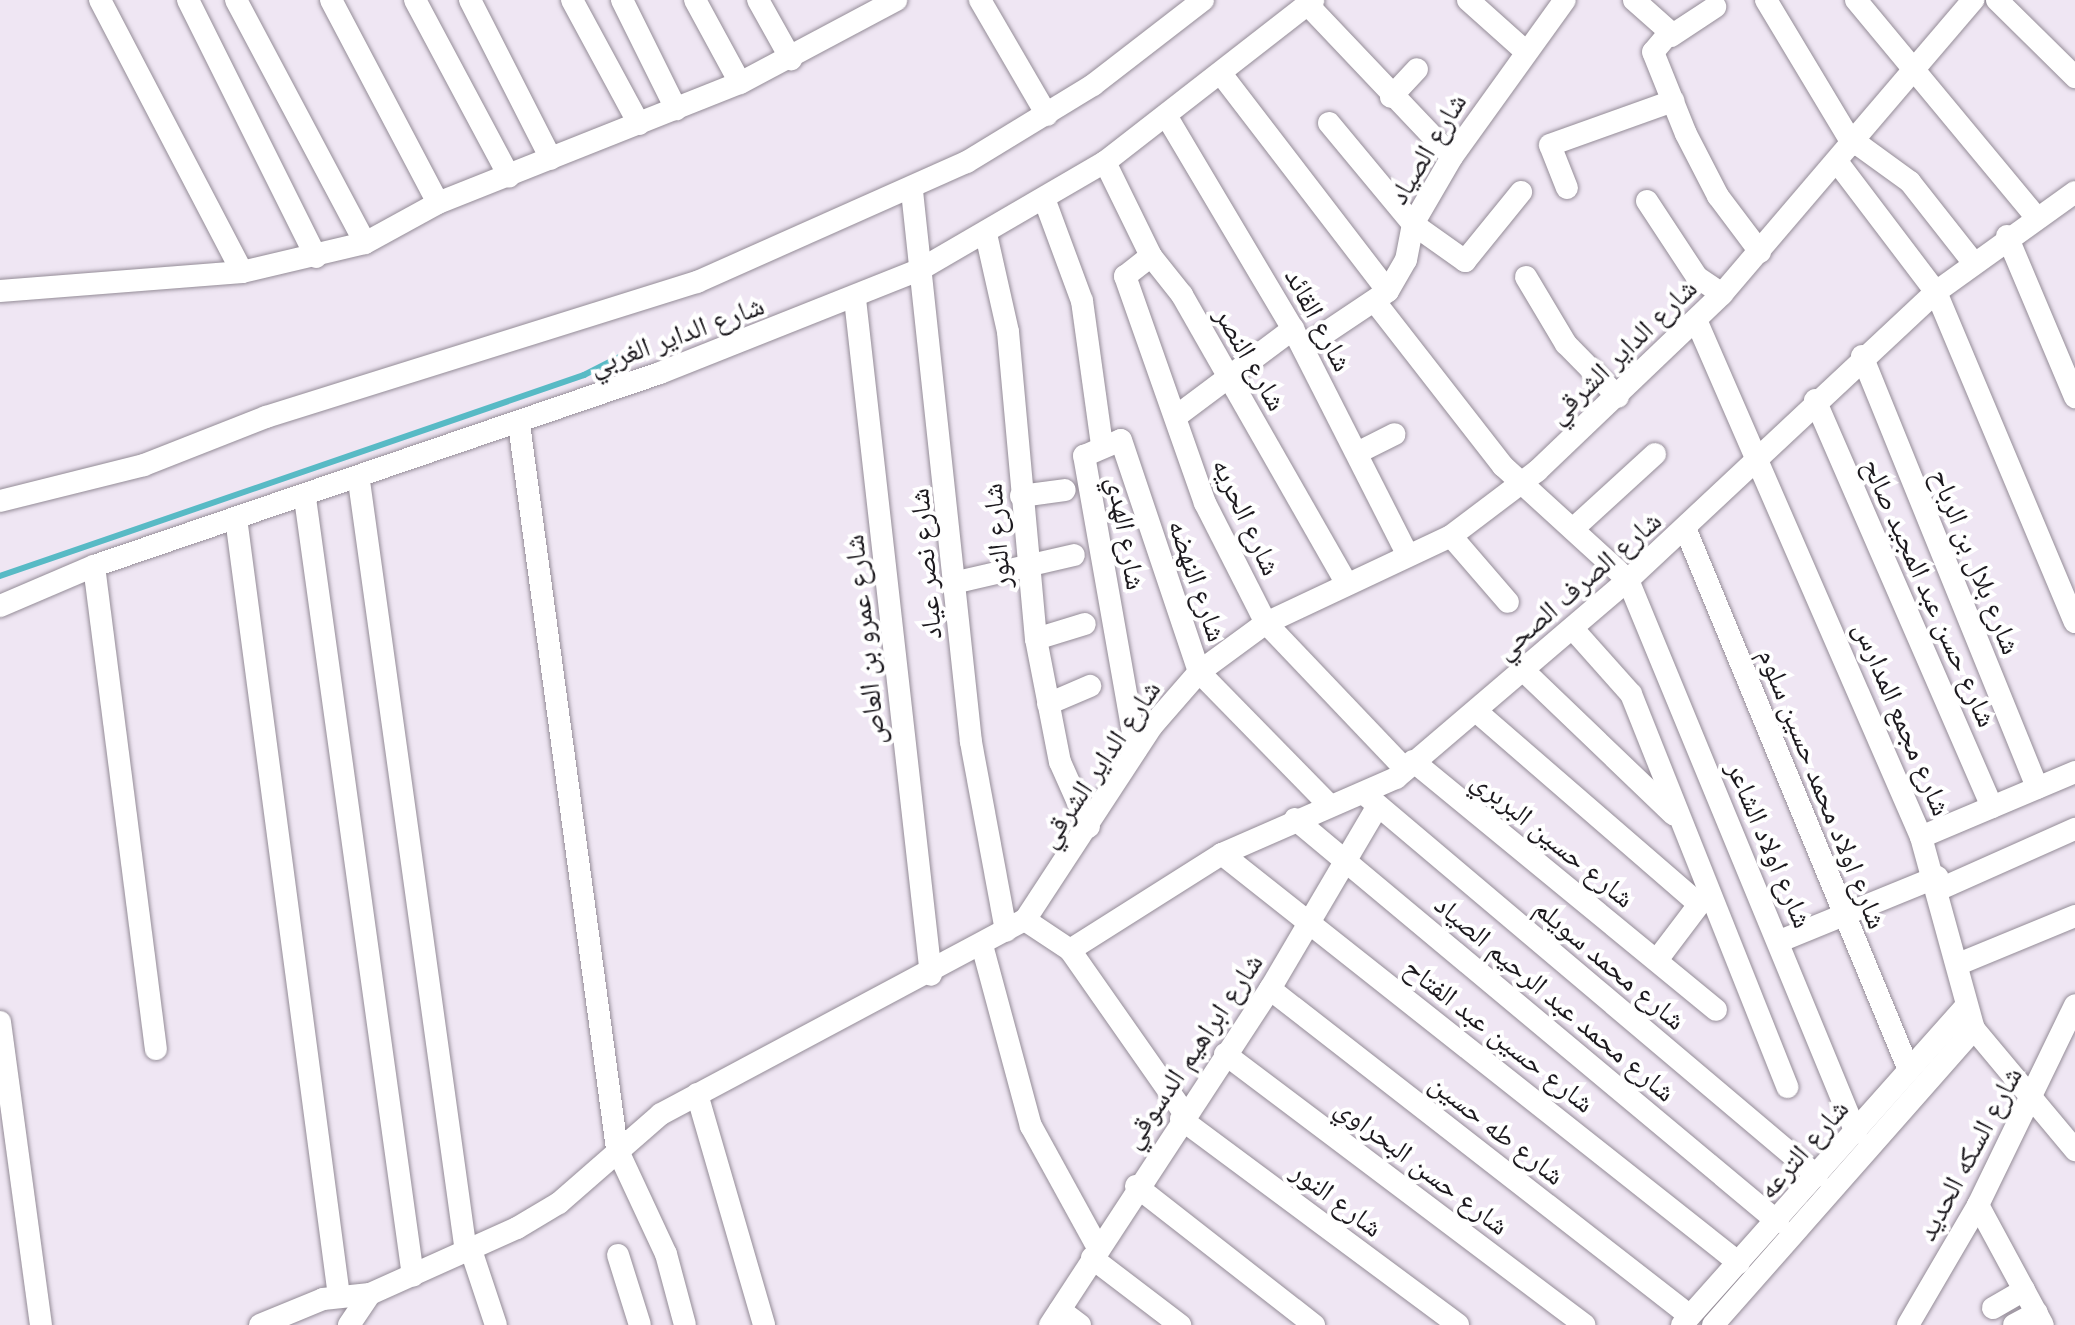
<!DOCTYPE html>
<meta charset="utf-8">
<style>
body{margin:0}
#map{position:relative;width:2075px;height:1325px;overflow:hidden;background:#efe6f3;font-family:"Noto Sans","Noto Naskh Arabic",sans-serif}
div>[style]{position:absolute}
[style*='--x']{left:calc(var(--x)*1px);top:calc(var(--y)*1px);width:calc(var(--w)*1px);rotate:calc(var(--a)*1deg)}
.stream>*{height:6px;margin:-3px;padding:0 3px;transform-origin:3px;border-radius:3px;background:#58bac5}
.roads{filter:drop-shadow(0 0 2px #948c97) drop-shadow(0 0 2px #948c97)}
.minor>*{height:22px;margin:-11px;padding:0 11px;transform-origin:11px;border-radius:11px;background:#fff}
span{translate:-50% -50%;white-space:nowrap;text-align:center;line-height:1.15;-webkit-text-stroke:8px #fff;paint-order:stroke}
.street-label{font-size:28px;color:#1c191e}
</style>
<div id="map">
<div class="stream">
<div style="--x:0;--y:576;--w:618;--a:-18.99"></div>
<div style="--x:584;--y:375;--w:64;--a:-27"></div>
</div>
<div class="roads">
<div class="minor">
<div style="--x:100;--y:0;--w:307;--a:62.4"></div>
<div style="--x:188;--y:0;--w:287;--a:63.5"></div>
<div style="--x:236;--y:0;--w:275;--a:62"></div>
<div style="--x:331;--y:0;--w:229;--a:62.2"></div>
<div style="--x:415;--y:0;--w:200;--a:61.9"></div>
<div style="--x:470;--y:0;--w:178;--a:63"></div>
<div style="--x:572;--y:0;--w:141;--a:61.6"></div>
<div style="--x:622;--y:0;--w:122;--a:63.6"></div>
<div style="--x:695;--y:0;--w:94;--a:61.5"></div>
<div style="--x:758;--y:0;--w:68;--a:60.8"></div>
<div style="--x:980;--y:0;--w:133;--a:59.8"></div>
<div style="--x:1468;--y:0;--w:75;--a:41.8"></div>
<div style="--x:1634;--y:0;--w:48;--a:41.6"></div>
<div style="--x:1670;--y:32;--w:26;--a:130"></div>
<div style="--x:1653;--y:52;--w:88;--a:68.1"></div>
<div style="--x:1686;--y:134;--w:70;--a:62.7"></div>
<div style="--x:1718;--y:196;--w:70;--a:53.1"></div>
<div style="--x:1766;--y:0;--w:169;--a:59"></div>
<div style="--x:1856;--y:0;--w:282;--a:50.3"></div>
<div style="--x:1997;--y:0;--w:110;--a:44.6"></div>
<div style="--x:1308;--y:5;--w:209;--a:46.5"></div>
<div style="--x:1671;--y:36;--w:53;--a:-33.4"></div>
<div style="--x:1222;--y:75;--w:272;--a:52.5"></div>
<div style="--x:1391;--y:97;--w:38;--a:-47"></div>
<div style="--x:1167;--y:117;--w:247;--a:59.3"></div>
<div style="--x:1293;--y:329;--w:254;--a:63.1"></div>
<div style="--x:1329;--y:123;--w:131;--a:50.3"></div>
<div style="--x:1413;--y:224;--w:64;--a:35.4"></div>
<div style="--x:1465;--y:261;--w:89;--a:-50.9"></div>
<div style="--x:1855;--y:142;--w:68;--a:36"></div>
<div style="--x:1910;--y:182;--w:102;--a:51.8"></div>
<div style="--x:1105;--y:162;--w:105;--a:63.9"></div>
<div style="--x:1151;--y:256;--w:50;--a:51.5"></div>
<div style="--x:1182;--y:295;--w:333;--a:60.3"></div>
<div style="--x:1838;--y:163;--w:162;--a:52.8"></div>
<div style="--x:1936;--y:292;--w:358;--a:67.2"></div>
<div style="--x:1567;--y:188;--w:46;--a:-111.6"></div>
<div style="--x:1550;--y:145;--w:131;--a:-19.7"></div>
<div style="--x:912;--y:191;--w:554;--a:83.89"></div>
<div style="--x:971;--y:742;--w:192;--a:79.5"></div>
<div style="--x:1045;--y:201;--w:107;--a:69.7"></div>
<div style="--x:1082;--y:301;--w:146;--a:82.1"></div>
<div style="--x:1647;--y:201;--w:91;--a:56.7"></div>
<div style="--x:1697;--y:277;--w:30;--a:34"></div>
<div style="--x:986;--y:234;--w:100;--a:77.3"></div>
<div style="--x:1008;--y:332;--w:308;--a:84.8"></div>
<div style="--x:1036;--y:639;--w:125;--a:79"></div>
<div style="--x:1060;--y:762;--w:71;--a:66"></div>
<div style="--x:2007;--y:236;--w:175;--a:67.1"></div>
<div style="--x:1151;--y:256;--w:33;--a:142"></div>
<div style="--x:1125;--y:276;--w:241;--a:70.6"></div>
<div style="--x:1205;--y:503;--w:135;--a:63.1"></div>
<div style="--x:1266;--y:623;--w:202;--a:46.4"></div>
<div style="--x:1526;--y:277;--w:78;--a:59.2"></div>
<div style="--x:1566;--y:344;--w:74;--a:45.5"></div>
<div style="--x:0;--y:291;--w:243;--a:-4.5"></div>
<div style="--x:242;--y:272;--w:126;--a:-13.3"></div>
<div style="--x:365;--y:243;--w:83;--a:-28.7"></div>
<div style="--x:438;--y:203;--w:325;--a:-21.7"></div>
<div style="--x:740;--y:83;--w:177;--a:-28"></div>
<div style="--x:855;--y:299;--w:680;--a:83.59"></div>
<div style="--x:1376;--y:303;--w:207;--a:52.1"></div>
<div style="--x:1503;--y:466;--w:169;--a:42.4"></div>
<div style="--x:1628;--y:580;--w:598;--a:67.59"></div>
<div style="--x:1696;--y:320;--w:564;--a:66.48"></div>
<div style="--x:1921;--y:837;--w:199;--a:74.6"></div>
<div style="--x:1974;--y:1029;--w:158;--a:50.1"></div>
<div style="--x:1303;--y:348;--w:102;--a:-33.8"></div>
<div style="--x:1388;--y:291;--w:36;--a:-60"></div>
<div style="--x:1406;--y:260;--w:37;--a:-79"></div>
<div style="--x:1413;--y:224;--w:78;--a:-59.8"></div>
<div style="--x:1452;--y:157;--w:193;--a:-54.3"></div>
<div style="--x:1862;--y:356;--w:466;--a:67.9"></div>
<div style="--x:1815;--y:400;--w:444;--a:66.5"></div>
<div style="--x:1178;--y:415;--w:144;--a:-36.8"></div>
<div style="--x:519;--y:424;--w:732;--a:82.3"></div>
<div style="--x:617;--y:1149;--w:116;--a:65"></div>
<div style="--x:666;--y:1254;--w:73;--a:75"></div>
<div style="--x:1357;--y:453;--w:42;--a:-26.6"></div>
<div style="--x:359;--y:481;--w:778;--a:82.1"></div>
<div style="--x:1021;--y:496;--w:44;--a:-7.8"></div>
<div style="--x:305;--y:498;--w:785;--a:82.1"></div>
<div style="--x:0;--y:501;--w:148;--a:-14"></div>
<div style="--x:144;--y:465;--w:131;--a:-21.5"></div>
<div style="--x:266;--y:417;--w:452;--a:-17.4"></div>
<div style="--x:697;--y:282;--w:295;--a:-24"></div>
<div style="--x:967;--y:162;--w:148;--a:-31.4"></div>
<div style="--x:1093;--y:85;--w:139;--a:-37.7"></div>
<div style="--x:236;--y:518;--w:785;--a:82.46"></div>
<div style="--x:1685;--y:528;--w:586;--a:67.55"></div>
<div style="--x:1573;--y:529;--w:111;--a:-42.4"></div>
<div style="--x:1451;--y:536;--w:87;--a:49.2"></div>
<div style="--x:94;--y:566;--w:487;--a:82.7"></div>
<div style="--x:953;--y:583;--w:124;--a:-13"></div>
<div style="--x:0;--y:606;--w:102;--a:-23.1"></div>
<div style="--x:94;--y:566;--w:598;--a:-18.83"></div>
<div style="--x:660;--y:373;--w:281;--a:-21.7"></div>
<div style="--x:921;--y:269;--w:213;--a:-30.2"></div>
<div style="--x:1105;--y:162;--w:264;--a:-37.9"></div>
<div style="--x:1573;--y:629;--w:87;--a:48.3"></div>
<div style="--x:1631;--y:694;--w:423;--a:68.3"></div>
<div style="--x:1036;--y:639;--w:51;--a:-17"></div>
<div style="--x:1524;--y:671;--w:207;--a:43.8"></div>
<div style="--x:1048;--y:704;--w:46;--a:-23.2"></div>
<div style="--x:1476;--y:711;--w:295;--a:40.9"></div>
<div style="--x:1136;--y:750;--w:299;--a:-100"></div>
<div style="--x:1084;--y:456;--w:40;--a:-23.4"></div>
<div style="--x:1121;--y:440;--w:245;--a:71.4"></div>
<div style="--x:1199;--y:672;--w:187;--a:45.6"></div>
<div style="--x:1413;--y:761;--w:392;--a:39.4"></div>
<div style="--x:1367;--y:796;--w:589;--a:40.18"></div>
<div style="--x:1295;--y:819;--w:629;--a:39.84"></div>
<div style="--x:1921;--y:837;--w:167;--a:-22.9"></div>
<div style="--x:1222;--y:854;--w:659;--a:38.35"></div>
<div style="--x:1940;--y:889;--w:148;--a:-24"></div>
<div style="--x:1025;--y:920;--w:54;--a:33.7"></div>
<div style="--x:1070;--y:950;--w:200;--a:55"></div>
<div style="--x:1780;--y:941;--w:170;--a:-22.2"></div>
<div style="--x:982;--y:945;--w:188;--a:74.9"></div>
<div style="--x:1031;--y:1126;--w:139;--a:61.2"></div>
<div style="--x:1070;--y:950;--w:180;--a:-32.3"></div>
<div style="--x:1222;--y:854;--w:190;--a:-23.6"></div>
<div style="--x:1396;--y:778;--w:305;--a:-40.5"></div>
<div style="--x:1628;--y:580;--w:422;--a:-43.1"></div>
<div style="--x:1936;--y:292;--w:171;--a:-35.7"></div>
<div style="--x:1657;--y:960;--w:83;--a:-52.9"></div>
<div style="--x:1961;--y:963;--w:123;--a:-22.4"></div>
<div style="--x:1270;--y:989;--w:532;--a:37.9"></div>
<div style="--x:0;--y:1022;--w:306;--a:82.3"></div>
<div style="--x:1225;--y:1054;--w:450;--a:37"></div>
<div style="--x:697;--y:1094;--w:241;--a:73.8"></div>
<div style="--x:1181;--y:1119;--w:345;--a:36.6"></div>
<div style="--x:1136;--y:1186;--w:226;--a:38"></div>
<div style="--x:1978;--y:1205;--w:136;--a:61.6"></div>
<div style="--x:471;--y:1250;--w:79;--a:71.6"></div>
<div style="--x:618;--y:1255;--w:73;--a:72.6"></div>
<div style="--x:1092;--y:1258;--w:111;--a:37.3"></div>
<div style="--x:1993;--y:1308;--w:36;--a:-30"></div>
<div style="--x:1060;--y:1310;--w:25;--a:37"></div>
<div style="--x:260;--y:1325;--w:68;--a:-22.4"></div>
<div style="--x:323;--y:1299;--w:47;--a:-6.1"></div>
<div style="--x:370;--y:1294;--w:161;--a:-24.2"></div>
<div style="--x:517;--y:1228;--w:49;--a:-30.8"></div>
<div style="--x:559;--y:1203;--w:135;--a:-41.1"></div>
<div style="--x:661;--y:1114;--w:412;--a:-28.1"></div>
<div style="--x:1025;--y:920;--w:232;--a:-56.8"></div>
<div style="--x:1152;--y:726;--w:72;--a:-49"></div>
<div style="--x:1199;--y:672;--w:83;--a:-36.2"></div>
<div style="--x:1266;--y:623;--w:204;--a:-25.2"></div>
<div style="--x:1451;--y:536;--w:108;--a:-37.1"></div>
<div style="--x:1537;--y:471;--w:256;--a:-43.7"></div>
<div style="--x:1722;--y:294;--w:387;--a:-49.5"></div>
<div style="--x:349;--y:1325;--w:37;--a:-56"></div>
<div style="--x:1050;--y:1325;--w:402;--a:-56.8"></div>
<div style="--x:1270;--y:989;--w:212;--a:-59.5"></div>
<div style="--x:1682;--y:1325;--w:424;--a:-48.3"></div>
<div style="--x:1713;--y:1325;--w:395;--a:-48.6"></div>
<div style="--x:1908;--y:1325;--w:139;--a:-59.7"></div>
<div style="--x:1978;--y:1205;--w:222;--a:-64.1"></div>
<div style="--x:2014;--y:1325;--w:26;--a:-28"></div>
</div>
</div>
<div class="street-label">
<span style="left:1426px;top:148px;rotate:-59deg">شارع الصياد</span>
<span style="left:1320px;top:319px;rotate:62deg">شارع القائد</span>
<span style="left:676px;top:334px;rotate:-20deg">شارع الداير الغربي</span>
<span style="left:1621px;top:350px;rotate:-44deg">شارع الداير الشرقي</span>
<span style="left:1252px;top:358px;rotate:60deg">شارع النصر</span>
<span style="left:1248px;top:516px;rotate:65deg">شارع الحريه</span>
<span style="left:1128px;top:533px;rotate:80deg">شارع الهدي</span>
<span style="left:995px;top:536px;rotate:-95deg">شارع النور</span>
<span style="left:1977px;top:561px;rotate:68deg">شارع بلال بن الرباح</span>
<span style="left:924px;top:564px;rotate:-95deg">شارع نصر عياد</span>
<span style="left:1199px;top:580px;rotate:71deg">شارع النهضه</span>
<span style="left:1577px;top:584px;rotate:-41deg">شارع الصرف الصحي</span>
<span style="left:1931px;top:592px;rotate:66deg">شارع حسن عبد المجيد صالح</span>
<span style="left:863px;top:640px;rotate:-96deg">شارع عمرو بن العاص</span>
<span style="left:1904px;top:718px;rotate:67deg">شارع مجمع المدارس</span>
<span style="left:1098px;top:763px;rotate:-56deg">شارع الداير الشرقي</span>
<span style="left:1824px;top:788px;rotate:68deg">شارع اولاد محمد حسين سلوم</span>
<span style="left:1554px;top:838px;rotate:39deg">شارع حسين البربري</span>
<span style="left:1771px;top:844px;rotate:67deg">شارع اولاد الشاعر</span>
<span style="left:1611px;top:963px;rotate:40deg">شارع محمد سويلم</span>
<span style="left:1556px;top:997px;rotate:40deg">شارع محمد عبد الرحيم الصياد</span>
<span style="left:1500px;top:1034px;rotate:38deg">شارع حسين عبد الفتاح</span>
<span style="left:1191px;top:1050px;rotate:-56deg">شارع ابراهيم الدسوقي</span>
<span style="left:1498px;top:1128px;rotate:38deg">شارع طه حسين</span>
<span style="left:1802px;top:1148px;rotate:-49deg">شارع الترعه</span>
<span style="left:1968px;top:1153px;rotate:-62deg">شارع السكه الحديد</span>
<span style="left:1423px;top:1165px;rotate:37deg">شارع حسن البحراوي</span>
<span style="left:1338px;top:1198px;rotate:37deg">شارع النور</span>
</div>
</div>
